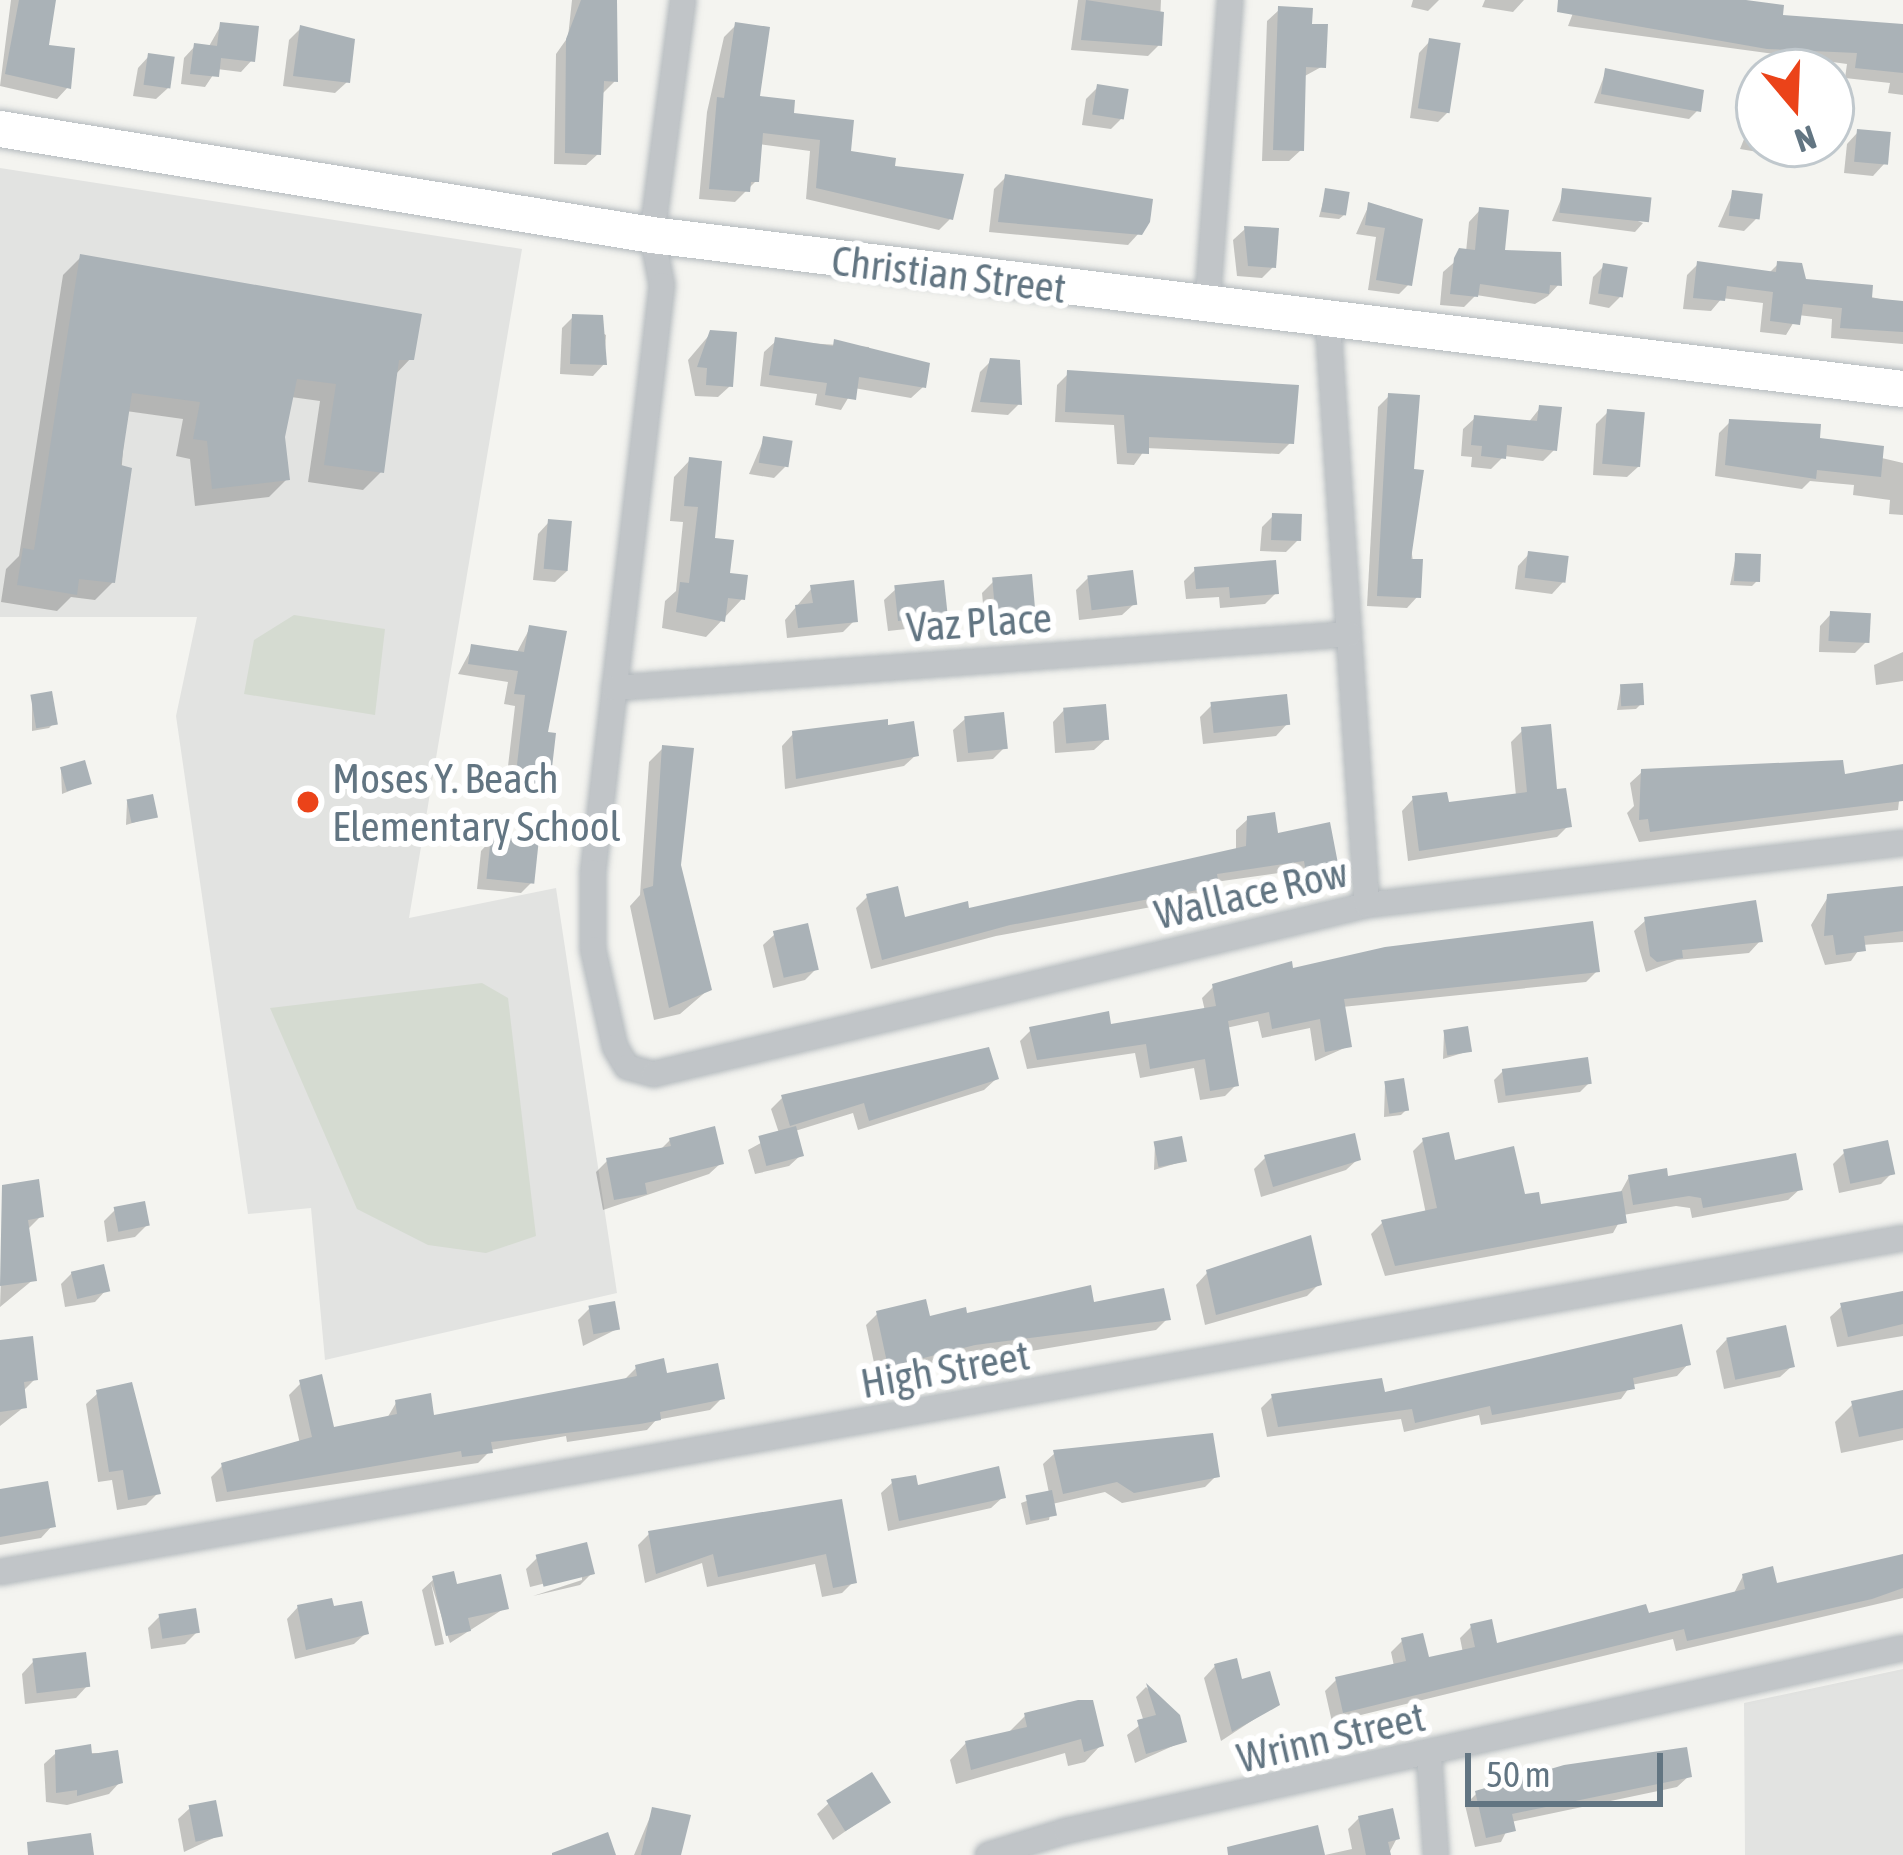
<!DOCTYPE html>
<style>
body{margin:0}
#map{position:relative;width:1903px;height:1855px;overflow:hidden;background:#f4f4f0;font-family:"Asap Condensed",sans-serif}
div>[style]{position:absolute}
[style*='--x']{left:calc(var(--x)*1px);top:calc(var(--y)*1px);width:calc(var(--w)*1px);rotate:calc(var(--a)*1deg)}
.built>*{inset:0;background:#e2e3e1}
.green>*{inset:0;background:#d5dbd1}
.shadow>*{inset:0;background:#0003}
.building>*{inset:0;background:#aab2b7;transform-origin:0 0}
.roads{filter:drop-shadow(0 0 3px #b3b9bd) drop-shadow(0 0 3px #b3b9bd)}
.minor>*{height:24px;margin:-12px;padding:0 12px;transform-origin:12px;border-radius:12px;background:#c1c5c8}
.secondary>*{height:36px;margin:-18px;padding:0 18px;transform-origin:18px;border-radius:18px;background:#fff}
.dots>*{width:33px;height:33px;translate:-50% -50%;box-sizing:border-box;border:6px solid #fff;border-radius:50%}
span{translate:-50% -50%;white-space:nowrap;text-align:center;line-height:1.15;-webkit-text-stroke:12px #fff;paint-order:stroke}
.street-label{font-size:42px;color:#627582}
.poi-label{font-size:42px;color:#627582}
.left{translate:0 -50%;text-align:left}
.north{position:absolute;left:1735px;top:48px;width:120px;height:120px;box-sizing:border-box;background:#fff;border:3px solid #c0c8cd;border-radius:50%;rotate:161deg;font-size:33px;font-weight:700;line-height:48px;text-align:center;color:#627582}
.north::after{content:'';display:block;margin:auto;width:42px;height:54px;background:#eb4319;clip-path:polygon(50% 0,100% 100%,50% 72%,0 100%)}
.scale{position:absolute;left:1465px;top:1753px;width:198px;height:54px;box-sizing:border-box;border:6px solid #627582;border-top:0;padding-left:15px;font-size:36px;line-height:42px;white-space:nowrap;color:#627582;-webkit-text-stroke:9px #fff;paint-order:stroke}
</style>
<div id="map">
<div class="built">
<div style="clip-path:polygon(0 168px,522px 249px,409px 918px,556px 888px,617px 1293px,325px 1360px,311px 1208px,248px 1214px,176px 716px,197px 617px,0 617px)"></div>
<div style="clip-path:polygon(1903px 1669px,1903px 1855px,1745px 1855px,1744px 1703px)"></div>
</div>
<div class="green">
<div style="clip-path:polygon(294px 615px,385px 629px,375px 715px,244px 694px,254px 640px)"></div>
<div style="clip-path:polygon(482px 983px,508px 998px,536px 1236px,486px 1253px,428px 1245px,357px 1209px,270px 1008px)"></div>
</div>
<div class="shadow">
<div style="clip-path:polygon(11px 0,53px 0,46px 47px,68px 87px,57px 99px,0 86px)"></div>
<div style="clip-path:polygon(572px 0,614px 0,615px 81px,603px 93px,598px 154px,586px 165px,554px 164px,556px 54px,568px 37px)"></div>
<div style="clip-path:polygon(1078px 0,1161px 0,1159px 45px,1148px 56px,1071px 50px)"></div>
<div style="clip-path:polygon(1413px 0,1439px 0,1428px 11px,1411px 7px)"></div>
<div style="clip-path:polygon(1485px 0,1524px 0,1513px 12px,1482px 7px)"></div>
<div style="clip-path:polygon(1578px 0,1704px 0,1779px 18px,1903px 28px,1903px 95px,1888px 93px,1890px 83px,1845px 78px,1847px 64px,1568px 26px)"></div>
<div style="clip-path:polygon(1279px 10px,1309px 27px,1323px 66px,1303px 77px,1301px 150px,1289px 161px,1262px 161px,1267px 21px)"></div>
<div style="clip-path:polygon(221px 25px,252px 60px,241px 72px,217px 69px,205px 87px,181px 84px,184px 58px,195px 46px,208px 48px)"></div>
<div style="clip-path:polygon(736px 25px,757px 98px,847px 154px,891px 169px,950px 219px,939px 230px,806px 199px,810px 151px,759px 144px,756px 181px,735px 202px,699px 199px,707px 112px,724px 37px)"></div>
<div style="clip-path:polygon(301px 28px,347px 82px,335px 93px,283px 86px,289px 40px)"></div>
<div style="clip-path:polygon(1430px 41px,1449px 111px,1438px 122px,1410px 118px,1419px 53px)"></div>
<div style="clip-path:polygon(149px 56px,168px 88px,156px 99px,133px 96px,138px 68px)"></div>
<div style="clip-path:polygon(1606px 71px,1698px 110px,1689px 119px,1594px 103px)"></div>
<div style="clip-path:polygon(1098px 87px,1122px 118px,1111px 129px,1082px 125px,1086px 99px)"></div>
<div style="clip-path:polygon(1755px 112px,1759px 144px,1799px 144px,1787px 157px,1740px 149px)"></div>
<div style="clip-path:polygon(1858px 132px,1884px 164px,1873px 176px,1844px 173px,1847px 144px)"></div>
<div style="clip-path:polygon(1006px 177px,1139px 233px,1128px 245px,989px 232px,994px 189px)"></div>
<div style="clip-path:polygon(1326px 191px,1344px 215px,1339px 219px,1319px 217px)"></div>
<div style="clip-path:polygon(1564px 192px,1643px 223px,1635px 232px,1552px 221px)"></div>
<div style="clip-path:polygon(1733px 193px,1756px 219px,1744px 231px,1718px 227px)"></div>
<div style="clip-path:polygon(1369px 205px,1392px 209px,1409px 284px,1399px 294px,1368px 290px,1376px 237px,1356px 234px)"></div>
<div style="clip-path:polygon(1480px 210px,1501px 253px,1559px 284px,1548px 296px,1535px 304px,1476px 295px,1464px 307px,1440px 305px,1443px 272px,1466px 252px,1469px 222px)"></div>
<div style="clip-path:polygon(1245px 229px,1273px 267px,1262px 278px,1237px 276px,1233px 240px)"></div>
<div style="clip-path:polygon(81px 257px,411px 358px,394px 376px,381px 472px,363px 490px,308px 482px,320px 401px,291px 397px,282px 437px,287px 479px,269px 497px,195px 506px,190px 459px,176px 456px,183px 419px,126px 411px,113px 582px,95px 600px,71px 597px,57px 611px,1px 602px,6px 569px,19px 556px,63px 275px)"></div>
<div style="clip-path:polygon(1698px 264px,1768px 274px,1778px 264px,1803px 282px,1903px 304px,1903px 344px,1831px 338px,1832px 319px,1798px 315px,1786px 335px,1760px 332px,1763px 303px,1722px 298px,1711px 311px,1683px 309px,1687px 275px)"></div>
<div style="clip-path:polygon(1604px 266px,1621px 296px,1609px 308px,1589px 304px,1593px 277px)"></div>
<div style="clip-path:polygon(573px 317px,606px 335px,604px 364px,593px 376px,560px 374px,562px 328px)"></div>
<div style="clip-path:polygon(711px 333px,730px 386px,718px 397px,695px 396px,688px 360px)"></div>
<div style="clip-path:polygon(776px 341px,869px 347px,868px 355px,923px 387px,911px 398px,854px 388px,841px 410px,815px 405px,817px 394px,760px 386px,764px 352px)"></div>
<div style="clip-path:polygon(991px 361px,1019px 404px,1008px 415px,971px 412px,980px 372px)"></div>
<div style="clip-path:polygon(1068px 374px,1291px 442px,1279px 454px,1146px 448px,1134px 465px,1117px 464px,1114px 425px,1055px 422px,1057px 385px)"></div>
<div style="clip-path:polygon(1389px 396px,1418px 596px,1407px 608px,1367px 606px,1378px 407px)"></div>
<div style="clip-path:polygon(1540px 408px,1555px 449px,1543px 461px,1504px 456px,1491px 469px,1471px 467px,1472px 457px,1461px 456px,1463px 429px,1475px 418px,1528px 423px)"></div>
<div style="clip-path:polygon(1608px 412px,1639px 466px,1627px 477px,1593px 475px,1596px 424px)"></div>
<div style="clip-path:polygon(1730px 422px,1903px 463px,1903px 515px,1889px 514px,1890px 500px,1853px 495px,1854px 485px,1810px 481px,1802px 489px,1715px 476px,1719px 433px)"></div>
<div style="clip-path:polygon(764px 439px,785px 467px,774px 478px,749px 474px)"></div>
<div style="clip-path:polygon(690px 460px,711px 540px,742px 599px,706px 637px,662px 628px,665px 601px,676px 591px,683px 522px,670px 521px,674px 477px)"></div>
<div style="clip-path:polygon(1273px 516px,1298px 540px,1286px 552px,1260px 551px,1262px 527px)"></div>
<div style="clip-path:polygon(549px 522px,567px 571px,555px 582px,533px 580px,538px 534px)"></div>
<div style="clip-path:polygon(1529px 554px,1563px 582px,1552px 594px,1515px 589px,1518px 566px)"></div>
<div style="clip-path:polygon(1736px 556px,1757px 581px,1752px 586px,1730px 585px)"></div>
<div style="clip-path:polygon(1195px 570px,1276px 593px,1265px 604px,1220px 608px,1219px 597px,1186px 599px,1184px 581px)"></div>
<div style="clip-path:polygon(1088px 578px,1134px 604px,1122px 615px,1079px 620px,1076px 590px)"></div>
<div style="clip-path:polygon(993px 582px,1032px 609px,1021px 620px,985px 624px,982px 593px)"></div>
<div style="clip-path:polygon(812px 588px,855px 620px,843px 632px,787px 638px,785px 620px)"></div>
<div style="clip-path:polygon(896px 589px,945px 614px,934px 626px,888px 631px,884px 600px)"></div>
<div style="clip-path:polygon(1831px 614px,1867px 641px,1855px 653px,1819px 652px,1820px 626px)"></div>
<div style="clip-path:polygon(530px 628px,547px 784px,536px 795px,505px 792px,515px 706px,504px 704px,508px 682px,458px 674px,472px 648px,516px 654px)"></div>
<div style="clip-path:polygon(1903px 652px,1903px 681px,1876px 685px,1874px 665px)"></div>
<div style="clip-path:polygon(1621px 687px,1641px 704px,1636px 709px,1617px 710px)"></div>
<div style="clip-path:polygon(32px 697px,54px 723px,49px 728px,32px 731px)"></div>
<div style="clip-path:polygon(1212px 705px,1287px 724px,1276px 736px,1203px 744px,1200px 717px)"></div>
<div style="clip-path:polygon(1064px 710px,1106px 739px,1094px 750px,1055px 753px,1053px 722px)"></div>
<div style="clip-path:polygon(965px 719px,1005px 747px,993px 759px,957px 762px,953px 730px)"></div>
<div style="clip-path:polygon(1523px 730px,1568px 826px,1557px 837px,1408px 861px,1402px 811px,1413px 799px,1446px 806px,1516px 796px,1511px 742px)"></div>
<div style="clip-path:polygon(793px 734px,916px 755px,904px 766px,785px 789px,782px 746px)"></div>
<div style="clip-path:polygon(663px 748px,678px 866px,709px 989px,680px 1014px,654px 1020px,630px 906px,640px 895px,649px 762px)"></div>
<div style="clip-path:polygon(1903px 767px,1898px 810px,1639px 842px,1627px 813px,1634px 806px,1630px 783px,1642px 772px,1842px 778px)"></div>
<div style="clip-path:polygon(61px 770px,89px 783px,62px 794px)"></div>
<div style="clip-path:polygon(127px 802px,155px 816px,126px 825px)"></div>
<div style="clip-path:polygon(1248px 819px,1337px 873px,1325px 884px,1296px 890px,1293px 871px,1215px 882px,1205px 897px,996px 936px,871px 969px,856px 908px,867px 897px,903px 920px,967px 912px,1236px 851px,1236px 830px)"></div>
<div style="clip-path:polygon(492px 839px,532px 882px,521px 893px,477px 889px,481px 851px)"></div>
<div style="clip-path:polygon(1903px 889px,1903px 942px,1862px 945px,1851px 961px,1825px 965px,1811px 925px,1828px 897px)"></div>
<div style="clip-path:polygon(1646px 920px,1760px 941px,1749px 953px,1677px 960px,1646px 972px,1634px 931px)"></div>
<div style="clip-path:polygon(775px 934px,816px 969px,805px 980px,773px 988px,763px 945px)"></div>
<div style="clip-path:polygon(1290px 971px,1597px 971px,1586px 982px,1342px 1007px,1349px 1046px,1315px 1061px,1310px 1028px,1262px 1038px,1258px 1021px,1226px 1028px,1236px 1085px,1225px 1096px,1200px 1100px,1194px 1068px,1140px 1078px,1135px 1053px,1027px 1069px,1020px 1041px,1031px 1030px,1109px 1028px,1205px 1011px,1202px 998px,1213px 987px)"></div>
<div style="clip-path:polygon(1444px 1033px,1469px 1051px,1443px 1059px)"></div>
<div style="clip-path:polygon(1504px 1070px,1589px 1083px,1580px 1092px,1498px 1103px,1494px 1080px)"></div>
<div style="clip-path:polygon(996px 1079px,984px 1090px,858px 1130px,853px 1113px,795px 1131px,801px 1155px,789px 1166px,755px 1174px,748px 1150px,779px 1133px,771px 1109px,783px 1097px)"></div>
<div style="clip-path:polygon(1385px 1084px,1406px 1110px,1401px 1115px,1384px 1117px)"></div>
<div style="clip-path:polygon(670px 1140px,721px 1163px,709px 1174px,603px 1210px,596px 1172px,607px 1161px,659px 1151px)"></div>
<div style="clip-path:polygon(1424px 1140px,1452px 1164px,1539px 1208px,1619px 1195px,1629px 1177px,1800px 1189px,1788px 1200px,1692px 1218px,1690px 1208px,1676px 1206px,1623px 1215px,1613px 1233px,1385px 1276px,1371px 1234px,1382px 1223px,1426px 1214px,1413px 1151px)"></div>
<div style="clip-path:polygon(1155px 1144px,1184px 1161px,1154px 1170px)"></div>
<div style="clip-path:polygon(1844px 1153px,1892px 1173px,1881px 1184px,1839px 1193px,1833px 1164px)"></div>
<div style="clip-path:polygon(1266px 1157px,1358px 1159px,1346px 1170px,1261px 1197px,1254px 1169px)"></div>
<div style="clip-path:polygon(4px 1187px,41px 1216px,26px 1231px,34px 1279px,0 1307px)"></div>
<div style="clip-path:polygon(115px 1210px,147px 1225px,135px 1237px,107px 1242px,104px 1221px)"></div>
<div style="clip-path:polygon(72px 1273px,106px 1290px,95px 1302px,65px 1307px,61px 1284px)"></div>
<div style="clip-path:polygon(1207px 1273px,1319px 1284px,1307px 1296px,1205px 1325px,1196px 1285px)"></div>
<div style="clip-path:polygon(1903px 1293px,1903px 1336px,1837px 1347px,1830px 1317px,1842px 1306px)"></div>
<div style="clip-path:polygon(589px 1309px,617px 1329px,583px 1346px,578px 1320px)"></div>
<div style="clip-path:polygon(877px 1314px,928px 1319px,1167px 1319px,1156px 1330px,877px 1377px,866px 1325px)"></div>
<div style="clip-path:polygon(1727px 1339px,1792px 1366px,1780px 1377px,1724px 1389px,1716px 1351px)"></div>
<div style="clip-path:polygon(0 1343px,35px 1379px,22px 1392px,24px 1407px,0 1426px)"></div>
<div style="clip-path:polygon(1688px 1364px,1677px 1376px,1631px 1385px,1621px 1399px,1481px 1425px,1479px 1415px,1404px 1432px,1401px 1419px,1267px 1437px,1261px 1408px,1272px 1397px,1382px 1396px)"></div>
<div style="clip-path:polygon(637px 1367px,722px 1398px,710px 1410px,656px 1420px,647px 1430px,567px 1442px,566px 1436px,491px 1450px,478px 1463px,216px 1502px,211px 1477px,222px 1466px,300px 1444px,289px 1395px,301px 1383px,331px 1430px,386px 1420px,396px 1403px,432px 1418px,625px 1379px)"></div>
<div style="clip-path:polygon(98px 1393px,158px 1493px,146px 1505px,117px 1510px,112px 1480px,98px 1482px,86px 1404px)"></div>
<div style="clip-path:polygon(1903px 1394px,1903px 1440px,1841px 1453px,1835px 1422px,1853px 1404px)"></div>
<div style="clip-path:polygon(1055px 1453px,1217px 1475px,1205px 1487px,1122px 1503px,1105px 1492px,1052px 1504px,1049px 1520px,1026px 1525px,1021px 1503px,1049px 1493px,1043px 1464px)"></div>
<div style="clip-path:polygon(893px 1482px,916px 1488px,1003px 1497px,991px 1508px,888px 1531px,881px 1493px)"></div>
<div style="clip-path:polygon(0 1492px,52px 1526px,41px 1538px,0 1545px)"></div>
<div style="clip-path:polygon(840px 1503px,853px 1582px,842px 1593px,822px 1597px,815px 1564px,707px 1587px,702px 1563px,645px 1583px,638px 1545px,649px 1534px)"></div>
<div style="clip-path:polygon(1903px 1557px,1903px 1598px,1676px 1651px,1673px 1639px,1332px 1722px,1325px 1691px,1337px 1679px,1394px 1666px,1391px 1652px,1402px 1641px,1427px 1661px,1463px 1653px,1460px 1638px,1471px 1627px,1495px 1646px,1733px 1595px,1743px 1576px,1774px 1586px)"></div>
<div style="clip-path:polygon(537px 1558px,592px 1573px,580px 1585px,533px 1596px,582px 1580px,582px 1574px,530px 1587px,526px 1569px)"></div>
<div style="clip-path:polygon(434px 1579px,454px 1587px,505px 1608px,450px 1643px,431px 1583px,444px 1644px,435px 1646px,422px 1590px)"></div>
<div style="clip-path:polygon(298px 1607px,332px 1610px,366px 1633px,354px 1644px,295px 1659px,287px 1619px)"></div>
<div style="clip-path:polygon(159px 1617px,197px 1632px,185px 1644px,151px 1649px,148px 1628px)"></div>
<div style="clip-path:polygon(33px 1662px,87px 1686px,76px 1698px,25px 1704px,22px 1674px)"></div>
<div style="clip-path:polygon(1215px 1666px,1276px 1705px,1221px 1741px,1204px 1678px)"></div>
<div style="clip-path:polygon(1146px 1687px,1177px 1716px,1184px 1741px,1135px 1763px,1127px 1735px,1144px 1722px,1136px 1697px)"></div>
<div style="clip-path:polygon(1025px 1716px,1101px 1745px,1085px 1762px,1068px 1766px,1065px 1753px,956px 1784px,950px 1760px,966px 1743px,1009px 1732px)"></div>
<div style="clip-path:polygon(56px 1753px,116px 1753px,120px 1782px,109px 1794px,67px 1805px,46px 1802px,44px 1764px)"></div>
<div style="clip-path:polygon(1689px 1776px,1677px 1787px,1511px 1822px,1501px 1842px,1475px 1847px,1465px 1805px,1477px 1793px)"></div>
<div style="clip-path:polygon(887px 1802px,833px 1840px,817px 1814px,829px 1803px)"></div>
<div style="clip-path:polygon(190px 1808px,220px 1835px,184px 1852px,178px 1819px)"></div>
<div style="clip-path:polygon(653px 1810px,678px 1855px,634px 1855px)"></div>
<div style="clip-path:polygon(1359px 1818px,1397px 1838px,1388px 1855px,1325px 1855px,1352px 1849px,1348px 1829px)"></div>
</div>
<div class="building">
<div style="clip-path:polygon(19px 0,56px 0,49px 45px,75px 48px,71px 89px,5px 74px)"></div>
<div style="clip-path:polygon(581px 0,617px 0,618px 82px,604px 81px,601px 155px,565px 153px,566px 39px)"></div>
<div style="clip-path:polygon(1086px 0,1164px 12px,1162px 46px,1081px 40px)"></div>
<div style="clip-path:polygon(1558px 0,1746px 0,1784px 5px,1783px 15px,1903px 24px,1903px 73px,1855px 68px,1857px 53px,1767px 49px,1557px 12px)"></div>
<div style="clip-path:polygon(1278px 6px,1313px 8px,1312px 24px,1328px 24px,1326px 68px,1306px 67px,1304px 151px,1273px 150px)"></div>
<div style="clip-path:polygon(220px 22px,259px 26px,255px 62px,221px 58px,219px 77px,190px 74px,194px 43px,217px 46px)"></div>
<div style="clip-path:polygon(735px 22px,770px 27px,760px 96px,795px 100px,794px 113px,854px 120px,851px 151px,896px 158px,895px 166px,964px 174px,953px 220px,816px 188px,820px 140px,763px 133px,759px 182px,751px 182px,750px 192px,709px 189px,717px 97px,724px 98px)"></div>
<div style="clip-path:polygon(300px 25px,355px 39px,350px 83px,293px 76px)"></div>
<div style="left:1429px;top:38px;width:32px;height:71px;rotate:9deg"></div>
<div style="left:148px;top:53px;width:27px;height:32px;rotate:8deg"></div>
<div style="clip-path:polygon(1605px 68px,1704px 90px,1701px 112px,1601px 94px)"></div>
<div style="left:1097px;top:84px;width:32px;height:31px;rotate:9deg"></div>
<div style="left:1857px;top:129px;width:34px;height:33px;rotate:5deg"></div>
<div style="clip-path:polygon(1005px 174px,1153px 199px,1150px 222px,1142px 235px,998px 222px)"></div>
<div style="left:1325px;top:188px;width:25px;height:24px;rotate:9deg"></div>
<div style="left:1562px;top:188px;width:90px;height:25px;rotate:6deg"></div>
<div style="left:1732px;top:190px;width:31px;height:26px;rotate:7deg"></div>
<div style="clip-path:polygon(1368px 202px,1423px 219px,1412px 286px,1376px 280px,1385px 228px,1365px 225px)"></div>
<div style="clip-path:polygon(1479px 207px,1509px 210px,1505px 250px,1561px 252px,1562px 286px,1550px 285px,1549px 294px,1480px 284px,1478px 297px,1450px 294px,1454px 258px,1459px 248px,1475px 250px)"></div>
<div style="clip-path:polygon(1244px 226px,1279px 228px,1276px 268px,1248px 266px)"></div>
<div style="clip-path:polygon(80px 254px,422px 314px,414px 360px,399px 360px,384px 473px,324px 465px,336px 384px,297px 379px,285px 437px,290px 480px,212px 489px,207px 441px,193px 439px,200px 402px,132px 393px,121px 465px,132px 468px,115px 583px,79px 579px,77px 595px,17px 585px,23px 548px,34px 550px)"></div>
<div style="clip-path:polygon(1697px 261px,1776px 272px,1777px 261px,1802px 263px,1806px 279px,1873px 285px,1872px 298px,1903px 301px,1903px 332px,1840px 328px,1842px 308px,1803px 304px,1800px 325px,1770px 321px,1773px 292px,1727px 286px,1725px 301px,1693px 298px)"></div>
<div style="left:1603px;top:263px;width:25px;height:31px;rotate:9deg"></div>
<div style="clip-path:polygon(572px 314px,603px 315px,607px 365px,570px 364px)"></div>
<div style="clip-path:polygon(710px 330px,737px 332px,733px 387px,706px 385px,707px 368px,697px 367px)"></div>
<div style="clip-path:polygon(775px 337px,833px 346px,834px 339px,930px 363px,926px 388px,859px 377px,856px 400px,825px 395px,827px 383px,769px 375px)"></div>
<div style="clip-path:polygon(990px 358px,1020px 360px,1022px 405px,980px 402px)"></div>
<div style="clip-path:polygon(1067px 370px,1299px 385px,1294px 444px,1149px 437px,1149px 454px,1127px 453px,1124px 415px,1065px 412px)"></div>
<div style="clip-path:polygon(1388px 393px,1420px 395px,1414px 469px,1424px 470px,1411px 559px,1423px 559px,1421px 598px,1377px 596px)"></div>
<div style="clip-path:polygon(1539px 405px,1562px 407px,1557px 451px,1507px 445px,1506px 459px,1481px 456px,1482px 446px,1471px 445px,1474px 415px,1537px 421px)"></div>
<div style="left:1607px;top:409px;width:38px;height:55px;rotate:5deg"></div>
<div style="clip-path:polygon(1729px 419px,1821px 424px,1820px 438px,1884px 446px,1881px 477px,1817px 470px,1816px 479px,1725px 465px)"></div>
<div style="left:763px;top:436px;width:30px;height:27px;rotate:9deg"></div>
<div style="clip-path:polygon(689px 457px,722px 461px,715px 538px,734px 540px,730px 573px,748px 575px,745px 600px,728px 598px,725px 622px,676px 612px,680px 582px,689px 583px,698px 507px,684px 506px)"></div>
<div style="left:1272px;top:513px;width:30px;height:27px;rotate:2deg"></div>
<div style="left:548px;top:519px;width:24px;height:50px;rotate:5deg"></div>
<div style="left:1528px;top:551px;width:41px;height:27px;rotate:7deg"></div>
<div style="left:1735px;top:553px;width:26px;height:28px;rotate:2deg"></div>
<div style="clip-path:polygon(1276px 560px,1279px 594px,1230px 598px,1229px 587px,1196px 589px,1194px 567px)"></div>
<div style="left:1133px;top:570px;width:35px;height:46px;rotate:83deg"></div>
<div style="left:1032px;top:574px;width:36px;height:40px;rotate:85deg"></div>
<div style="clip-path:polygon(854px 580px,858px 622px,798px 628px,795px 605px,813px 603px,810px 585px)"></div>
<div style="left:944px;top:580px;width:36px;height:50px;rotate:84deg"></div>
<div style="left:1830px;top:611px;width:41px;height:30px;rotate:3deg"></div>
<div style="clip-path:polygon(529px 625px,567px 631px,548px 732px,556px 733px,550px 785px,515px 782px,525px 695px,514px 694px,518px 671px,468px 664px,471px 644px,524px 652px)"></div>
<div style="left:1643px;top:683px;width:22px;height:23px;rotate:87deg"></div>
<div style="left:52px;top:691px;width:34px;height:22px;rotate:80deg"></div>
<div style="left:1287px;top:694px;width:31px;height:77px;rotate:84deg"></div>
<div style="left:1106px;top:704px;width:36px;height:43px;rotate:85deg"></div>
<div style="left:1004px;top:712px;width:37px;height:40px;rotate:84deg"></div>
<div style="clip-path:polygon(888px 719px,888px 725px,914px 721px,919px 756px,796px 779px,792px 731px)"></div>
<div style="clip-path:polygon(1551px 724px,1557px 789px,1566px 788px,1572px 827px,1419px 851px,1412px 796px,1447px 792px,1449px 802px,1527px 792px,1521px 727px)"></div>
<div style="clip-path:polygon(662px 745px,694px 748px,681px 865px,712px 990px,669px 1008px,643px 889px,653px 886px)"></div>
<div style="left:85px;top:760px;width:25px;height:26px;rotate:74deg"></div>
<div style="clip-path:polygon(1843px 760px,1845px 774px,1903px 764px,1903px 801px,1650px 832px,1648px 819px,1639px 820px,1641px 769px)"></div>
<div style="left:153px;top:794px;width:24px;height:27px;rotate:78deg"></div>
<div style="clip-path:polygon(1275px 812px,1278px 833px,1330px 822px,1340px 874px,1307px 880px,1304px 861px,1217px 874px,1219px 886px,1010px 925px,882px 960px,866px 894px,898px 886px,905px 917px,968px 901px,969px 908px,1246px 846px,1247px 816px)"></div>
<div style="left:491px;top:836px;width:48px;height:43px;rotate:6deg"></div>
<div style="clip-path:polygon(1903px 886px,1903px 931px,1864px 936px,1866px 951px,1836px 955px,1833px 935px,1824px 936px,1827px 894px)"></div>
<div style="clip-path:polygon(1756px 900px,1763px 942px,1682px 950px,1683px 958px,1657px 962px,1650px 956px,1644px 917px)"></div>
<div style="clip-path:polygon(1593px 921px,1600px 972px,1344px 999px,1352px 1047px,1325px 1052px,1320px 1019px,1272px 1029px,1269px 1012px,1228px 1021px,1239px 1086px,1210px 1091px,1205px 1059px,1150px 1069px,1146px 1044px,1037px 1060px,1029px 1027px,1109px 1011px,1111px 1024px,1216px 1006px,1212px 984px,1292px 961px,1293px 968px,1385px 947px)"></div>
<div style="left:808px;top:923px;width:48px;height:36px;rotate:77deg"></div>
<div style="left:1468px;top:1026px;width:26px;height:25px;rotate:81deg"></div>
<div style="clip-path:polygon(989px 1047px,999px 1079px,869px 1121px,864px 1103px,790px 1126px,781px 1095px)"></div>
<div style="left:1588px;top:1057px;width:27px;height:87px;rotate:82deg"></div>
<div style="left:1404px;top:1078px;width:33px;height:20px;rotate:81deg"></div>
<div style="clip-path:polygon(715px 1126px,724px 1164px,645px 1183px,647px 1194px,614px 1200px,606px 1158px,671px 1146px,669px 1138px)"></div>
<div style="left:796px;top:1126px;width:31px;height:39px;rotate:75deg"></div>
<div style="clip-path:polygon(1449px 1132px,1455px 1160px,1514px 1146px,1525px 1194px,1539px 1192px,1541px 1204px,1622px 1191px,1627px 1223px,1395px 1266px,1381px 1220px,1437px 1208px,1422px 1138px)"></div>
<div style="clip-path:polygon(1355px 1133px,1361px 1160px,1273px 1187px,1264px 1155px)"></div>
<div style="left:1182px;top:1136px;width:26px;height:29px;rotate:79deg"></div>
<div style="left:1888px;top:1140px;width:35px;height:46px;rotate:78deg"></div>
<div style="clip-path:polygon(1796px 1153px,1803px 1190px,1703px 1208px,1701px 1198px,1689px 1196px,1633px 1205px,1628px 1175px,1667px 1168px,1668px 1176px)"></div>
<div style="clip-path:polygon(39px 1179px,44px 1217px,28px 1220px,37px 1281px,0 1286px,2px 1185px)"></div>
<div style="left:145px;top:1201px;width:25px;height:32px;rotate:79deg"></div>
<div style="clip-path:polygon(1311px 1235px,1322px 1285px,1216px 1315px,1206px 1270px)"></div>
<div style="left:104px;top:1264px;width:28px;height:34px;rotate:77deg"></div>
<div style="clip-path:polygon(1091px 1285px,1094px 1302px,1164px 1288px,1171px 1320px,975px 1345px,888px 1367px,876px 1311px,926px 1299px,930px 1316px,966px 1307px,967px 1313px)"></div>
<div style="clip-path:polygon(1903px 1291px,1903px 1324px,1848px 1337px,1840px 1303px)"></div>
<div style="left:615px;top:1301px;width:29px;height:27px;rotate:80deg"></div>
<div style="clip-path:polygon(1682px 1324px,1691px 1365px,1633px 1378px,1635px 1389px,1492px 1415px,1490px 1406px,1415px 1423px,1412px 1409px,1278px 1427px,1271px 1394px,1382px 1378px,1385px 1392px)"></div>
<div style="left:1786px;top:1325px;width:43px;height:61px;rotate:78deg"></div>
<div style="clip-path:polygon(33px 1336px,38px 1380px,24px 1382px,27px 1408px,0 1412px,0 1340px)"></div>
<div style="clip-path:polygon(664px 1358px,667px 1373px,718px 1363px,725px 1399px,660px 1412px,661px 1420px,640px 1424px,491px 1442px,493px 1453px,462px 1457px,461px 1451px,227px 1492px,221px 1463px,312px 1437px,299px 1380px,322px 1374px,334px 1427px,397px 1414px,395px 1400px,431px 1393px,434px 1415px,637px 1376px,635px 1365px)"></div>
<div style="clip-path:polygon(132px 1382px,161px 1494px,128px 1500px,123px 1470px,109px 1472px,96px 1390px)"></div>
<div style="clip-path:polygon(1903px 1390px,1903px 1428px,1859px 1437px,1851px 1401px)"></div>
<div style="clip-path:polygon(1213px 1433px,1220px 1477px,1134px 1493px,1117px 1482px,1063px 1494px,1053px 1450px)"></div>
<div style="clip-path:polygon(999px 1466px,1006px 1498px,899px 1521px,891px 1479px,916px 1475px,918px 1485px)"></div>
<div style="clip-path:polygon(48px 1481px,56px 1527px,0 1537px,0 1489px)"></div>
<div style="left:1052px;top:1490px;width:26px;height:27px;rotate:79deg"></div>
<div style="clip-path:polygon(842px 1499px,857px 1583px,833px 1588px,826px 1554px,718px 1577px,713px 1554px,656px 1574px,648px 1531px)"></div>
<div style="left:587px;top:1542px;width:33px;height:53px;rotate:76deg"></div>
<div style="clip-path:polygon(1903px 1554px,1903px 1588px,1872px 1599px,1687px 1641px,1684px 1629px,1343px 1713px,1335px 1677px,1406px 1661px,1401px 1638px,1423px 1633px,1429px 1657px,1475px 1647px,1470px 1624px,1492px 1619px,1497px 1643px,1646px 1604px,1649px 1613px,1745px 1589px,1742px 1574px,1773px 1566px,1777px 1583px)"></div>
<div style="clip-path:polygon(454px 1571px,457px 1584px,501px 1574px,509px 1609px,468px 1618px,471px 1631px,446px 1636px,432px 1576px)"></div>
<div style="clip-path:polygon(332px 1598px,334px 1606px,362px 1601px,369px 1634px,306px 1650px,297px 1605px)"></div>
<div style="left:196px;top:1608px;width:25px;height:38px;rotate:81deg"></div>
<div style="left:86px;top:1652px;width:35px;height:54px;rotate:83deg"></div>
<div style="clip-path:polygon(1237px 1658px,1242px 1679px,1270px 1671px,1280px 1705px,1232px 1732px,1214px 1664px)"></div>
<div style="clip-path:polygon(1146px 1683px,1180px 1715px,1187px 1742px,1146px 1754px,1137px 1720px,1156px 1715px)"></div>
<div style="clip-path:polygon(1078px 1700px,1093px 1700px,1104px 1746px,1084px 1752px,1081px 1739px,971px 1770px,965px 1741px,1027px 1727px,1024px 1713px)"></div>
<div style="clip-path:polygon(91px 1744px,92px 1754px,118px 1750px,123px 1783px,77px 1796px,77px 1790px,56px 1793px,55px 1750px)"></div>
<div style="clip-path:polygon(1687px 1747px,1692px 1777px,1512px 1814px,1516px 1831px,1486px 1838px,1475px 1791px,1564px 1765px)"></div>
<div style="left:872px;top:1772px;width:36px;height:54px;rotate:58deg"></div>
<div style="left:216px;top:1800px;width:37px;height:28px;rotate:79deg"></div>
<div style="clip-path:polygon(652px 1807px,691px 1815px,681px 1855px,641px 1855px)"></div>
<div style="clip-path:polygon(1393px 1808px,1400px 1839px,1388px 1842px,1391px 1855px,1366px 1855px,1358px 1816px)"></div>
<div style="clip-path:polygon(1318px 1825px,1325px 1855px,1228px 1855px,1227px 1847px)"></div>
<div style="clip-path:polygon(608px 1832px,616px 1855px,552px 1855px,552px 1853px)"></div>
<div style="clip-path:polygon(91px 1833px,94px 1855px,28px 1855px,27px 1842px)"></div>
</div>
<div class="roads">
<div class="minor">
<div style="--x:683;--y:0;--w:237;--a:97.5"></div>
<div style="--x:652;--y:235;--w:51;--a:78.7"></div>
<div style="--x:662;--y:285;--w:591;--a:96.7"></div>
<div style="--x:593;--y:872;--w:77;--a:90"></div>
<div style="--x:593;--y:949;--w:100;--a:77.3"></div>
<div style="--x:615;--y:1047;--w:23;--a:59"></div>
<div style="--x:627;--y:1067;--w:28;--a:15"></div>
<div style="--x:654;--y:1074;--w:733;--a:-13.33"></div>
<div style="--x:1367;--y:905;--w:540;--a:-6.6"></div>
<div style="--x:1207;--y:308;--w:309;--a:-85.7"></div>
<div style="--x:1328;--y:321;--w:585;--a:86.18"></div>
<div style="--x:614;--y:688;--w:737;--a:-4.2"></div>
<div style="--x:0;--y:1572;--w:1932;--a:-9.95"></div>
<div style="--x:1429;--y:1755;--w:100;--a:86"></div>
<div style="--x:988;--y:1855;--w:82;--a:-17.1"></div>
<div style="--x:1066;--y:1831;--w:857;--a:-12.33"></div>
</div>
<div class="secondary">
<div style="--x:0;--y:129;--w:661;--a:9.23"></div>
<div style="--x:652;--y:235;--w:1260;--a:7.02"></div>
</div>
</div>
<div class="dots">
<div style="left:308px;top:802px;background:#eb4319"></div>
</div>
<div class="street-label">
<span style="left:949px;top:274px;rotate:7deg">Christian Street</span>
<span style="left:979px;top:622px;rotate:-4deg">Vaz Place</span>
<span style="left:1251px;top:893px;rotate:-13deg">Wallace Row</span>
<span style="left:945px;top:1369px;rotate:-10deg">High Street</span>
<span style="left:1331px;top:1737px;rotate:-13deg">Wrinn Street</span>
</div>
<div class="poi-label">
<span class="left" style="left:332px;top:802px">Moses Y. Beach<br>Elementary School</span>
</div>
<div class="north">N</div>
<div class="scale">50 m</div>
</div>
